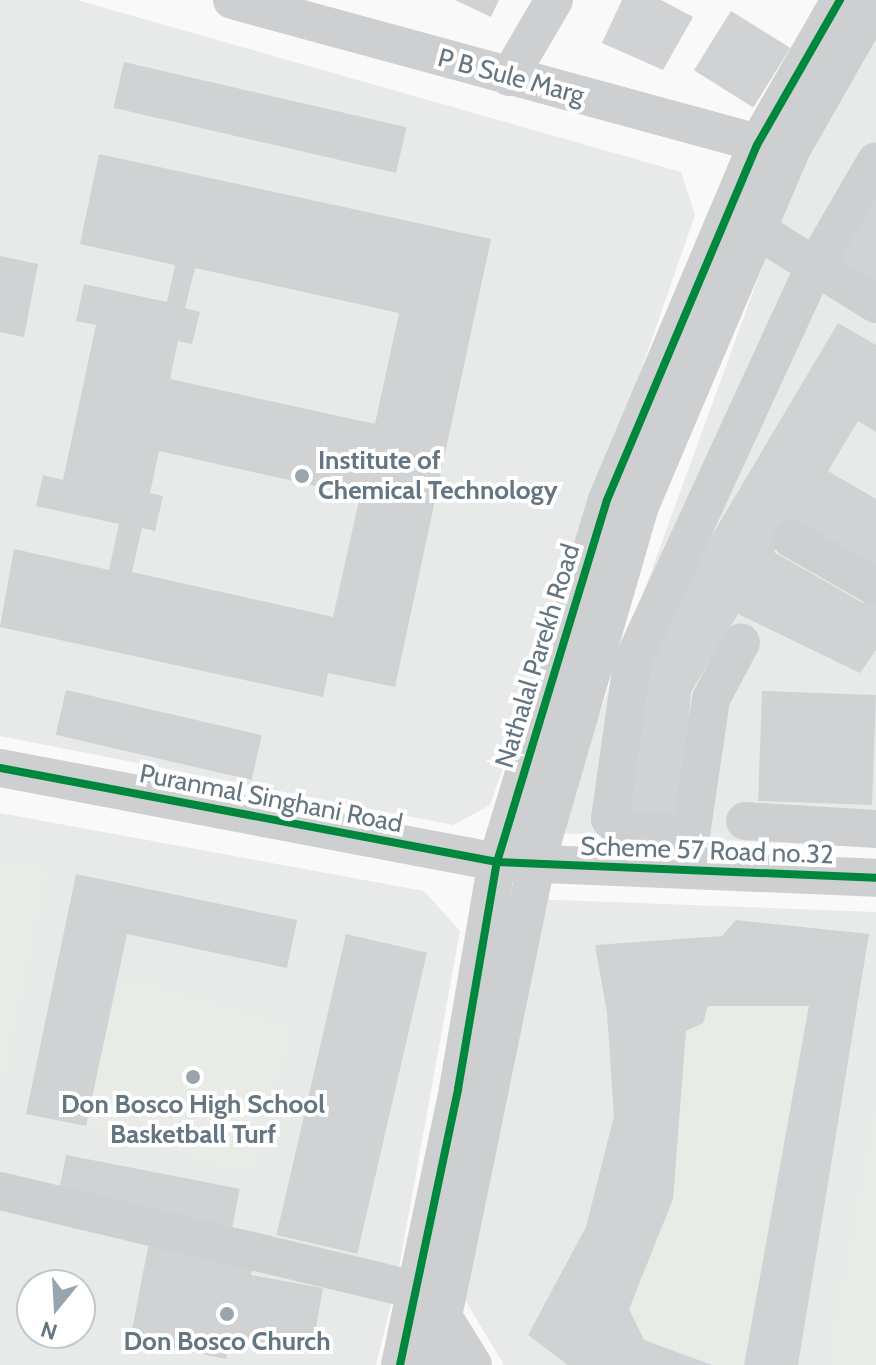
<!DOCTYPE html>
<style>
body{margin:0}
#map{position:relative;width:876px;height:1365px;overflow:hidden;background:#f9f9f9;font-family:Cabin,sans-serif}
div>[style]{position:absolute}
[style*='--x']{left:calc(var(--x)*1px);top:calc(var(--y)*1px);width:calc(var(--w)*1px);rotate:calc(var(--a)*1deg)}
.built>*{inset:0;background:#e8e9e9}
.green>*{inset:0;background:#e8ebe6;transform-origin:0 0}
.building>*{inset:0;background:#d0d2d3;transform-origin:0 0}
.minor>*{height:38px;margin:-19px;padding:0 19px;transform-origin:19px;border-radius:19px;background:#cecfd0}
.cycleway>*{height:8px;margin:-4px;padding:0 4px;transform-origin:4px;border-radius:4px;background:#00873e}
.dots>*{width:22px;height:22px;translate:-50% -50%;box-sizing:border-box;border:4px solid #fff;border-radius:50%}
span{translate:-50% -50%;white-space:nowrap;text-align:center;line-height:1.15;-webkit-text-stroke:8px #fff;paint-order:stroke}
.street-label{font-size:26px;color:#657683}
.poi-label{font-size:26px;color:#657683;font-weight:700}
.left{translate:0 -50%;text-align:left}
.north{position:absolute;left:16px;top:1269px;width:80px;height:80px;box-sizing:border-box;background:#fff;border:2px solid #c1c8cd;border-radius:50%;rotate:198deg;font-size:22px;font-weight:700;line-height:32px;text-align:center;color:#657683}
.north::after{content:'';display:block;margin:auto;width:28px;height:36px;background:#99a4ac;clip-path:polygon(50% 0,100% 100%,50% 72%,0 100%)}
</style>
<div id="map">
<div class="built">
<div style="clip-path:polygon(0 0,77px 0,681px 172px,695px 215px,490px 805px,453px 825px,0 736px)"></div>
<div style="clip-path:polygon(876px 29px,876px 847px,556px 833px,801px 160px)"></div>
<div style="clip-path:polygon(evenodd,0 813px,424px 891px,460px 931px,396px 1284px,376px 1365px,0 1365px,0 813px,32px 1285px,80px 1285px,80px 1333px,32px 1333px,32px 1285px)"></div>
<div style="clip-path:polygon(533px 899px,876px 912px,876px 1365px,504px 1365px,453px 1280px)"></div>
</div>
<div class="green">
<div style="clip-path:polygon(0 858px,49px 868px,0 1104px)"></div>
<div style="left:123px;top:976px;width:178px;height:156px;rotate:16deg"></div>
<div style="clip-path:polygon(708px 1006px,809px 1006px,744px 1365px,713px 1365px,644px 1340px,629px 1309px,673px 1199px,686px 1031px,703px 1023px)"></div>
<div style="clip-path:polygon(876px 1098px,876px 1365px,826px 1365px)"></div>
</div>
<div class="building">
<div style="clip-path:polygon(455px 0,499px 0,491px 17px)"></div>
<div style="clip-path:polygon(622px 0,661px 0,693px 17px,663px 70px,602px 43px)"></div>
<div style="left:731px;top:11px;width:70px;height:70px;rotate:32deg"></div>
<div style="left:124px;top:62px;width:290px;height:47px;rotate:13deg"></div>
<div style="clip-path:polygon(evenodd,99px 154px,491px 239px,395px 687px,328px 673px,323px 697px,0 627px,14px 549px,109px 570px,119px 524px,36px 506px,43px 475px,63px 480px,96px 325px,76px 321px,84px 284px,167px 302px,175px 265px,80px 244px,99px 154px,195px 268px,399px 313px,375px 424px,170px 379px,178px 341px,192px 344px,200px 312px,185px 308px,195px 268px,99px 154px,159px 451px,360px 496px,333px 617px,132px 572px,142px 528px,155px 531px,163px 496px,150px 493px,159px 451px)"></div>
<div style="clip-path:polygon(876px 186px,876px 289px,831px 263px)"></div>
<div style="clip-path:polygon(0 256px,38px 264px,24px 337px,0 332px)"></div>
<div style="clip-path:polygon(838px 323px,876px 345px,876px 432px,858px 421px,828px 471px,876px 499px,876px 580px,787px 528px,774px 552px,863px 603px,869px 592px,876px 596px,876px 650px,860px 673px,738px 614px,691px 692px,681px 822px,622px 820px,638px 660px)"></div>
<div style="left:66px;top:690px;width:201px;height:46px;rotate:13deg"></div>
<div style="left:762px;top:691px;width:114px;height:110px;rotate:2deg"></div>
<div style="clip-path:polygon(76px 874px,297px 920px,287px 968px,127px 934px,86px 1126px,26px 1114px)"></div>
<div style="clip-path:polygon(736px 920px,869px 934px,798px 1365px,744px 1365px,809px 1006px,708px 1006px,703px 1023px,686px 1031px,673px 1199px,629px 1309px,644px 1340px,712px 1365px,568px 1365px,528px 1335px,586px 1227px,614px 1116px,607px 1012px,595px 945px,722px 936px)"></div>
<div style="left:346px;top:934px;width:83px;height:309px;rotate:13deg"></div>
<div style="left:66px;top:1155px;width:177px;height:41px;rotate:11deg"></div>
<div style="clip-path:polygon(150px 1237px,255px 1257px,251px 1275px,323px 1288px,311px 1354px,230px 1339px,226px 1359px,130px 1340px)"></div>
</div>
<div class="minor">
<div style="--x:232;--y:0;--w:568;--a:15.21"></div>
<div style="--x:509;--y:77;--w:89;--a:-59.7"></div>
<div style="--x:757;--y:230;--w:140;--a:31.9"></div>
<div style="--x:792;--y:539;--w:97;--a:29.7"></div>
<div style="--x:0;--y:768;--w:506;--a:10.71"></div>
<div style="--x:497;--y:862;--w:379;--a:2.4"></div>
<div style="--x:745;--y:821;--w:131;--a:3.5"></div>
<div style="--x:691;--y:832;--w:71;--a:-177.6"></div>
<div style="--x:620;--y:829;--w:14;--a:-135"></div>
<div style="--x:610;--y:819;--w:158;--a:-82"></div>
<div style="--x:632;--y:663;--w:437;--a:-65.3"></div>
<div style="--x:815;--y:266;--w:121;--a:-59.8"></div>
<div style="--x:688;--y:855;--w:158;--a:-81.6"></div>
<div style="--x:711;--y:699;--w:64;--a:-62.2"></div>
<div style="--x:0;--y:1191;--w:429;--a:13.4"></div>
<div style="--x:417;--y:1290;--w:39;--a:46"></div>
<div style="--x:444;--y:1318;--w:55;--a:58.3"></div>
<div style="--x:400;--y:1365;--w:282;--a:-78.1"></div>
<div style="--x:458;--y:1089;--w:230;--a:-80.3"></div>
<div style="--x:497;--y:862;--w:378;--a:-73.1"></div>
<div style="--x:607;--y:500;--w:385;--a:-67.1"></div>
<div style="--x:757;--y:145;--w:167;--a:-60.2"></div>
<div style="--x:433;--y:1365;--w:511;--a:-78.38"></div>
<div style="--x:536;--y:864;--w:373;--a:-73.8"></div>
<div style="--x:640;--y:506;--w:387;--a:-67"></div>
<div style="--x:791;--y:150;--w:172;--a:-60.3"></div>
</div>
<div class="cycleway">
<div style="--x:0;--y:768;--w:506;--a:10.71"></div>
<div style="--x:497;--y:862;--w:379;--a:2.4"></div>
<div style="--x:400;--y:1365;--w:282;--a:-78.1"></div>
<div style="--x:458;--y:1089;--w:230;--a:-80.3"></div>
<div style="--x:497;--y:862;--w:378;--a:-73.1"></div>
<div style="--x:607;--y:500;--w:385;--a:-67.1"></div>
<div style="--x:757;--y:145;--w:167;--a:-60.2"></div>
</div>
<div class="dots">
<div style="left:302px;top:476px;background:#99a4ac"></div>
<div style="left:193px;top:1077px;background:#99a4ac"></div>
<div style="left:227px;top:1314px;background:#99a4ac"></div>
</div>
<div class="street-label">
<span style="left:511px;top:77px;rotate:15deg">P B Sule Marg</span>
<span style="left:538px;top:656px;rotate:-73deg">Nathalal Parekh Road</span>
<span style="left:271px;top:799px;rotate:11deg">Puranmal Singhani Road</span>
<span style="left:707px;top:851px;rotate:2deg">Scheme 57 Road no.32</span>
</div>
<div class="poi-label">
<span class="left" style="left:318px;top:476px">Institute of<br>Chemical Technology</span>
<span style="left:193px;top:1120px">Don Bosco High School<br>Basketball Turf</span>
<span style="left:227px;top:1342px">Don Bosco Church</span>
</div>
<div class="north">N</div>
</div>
